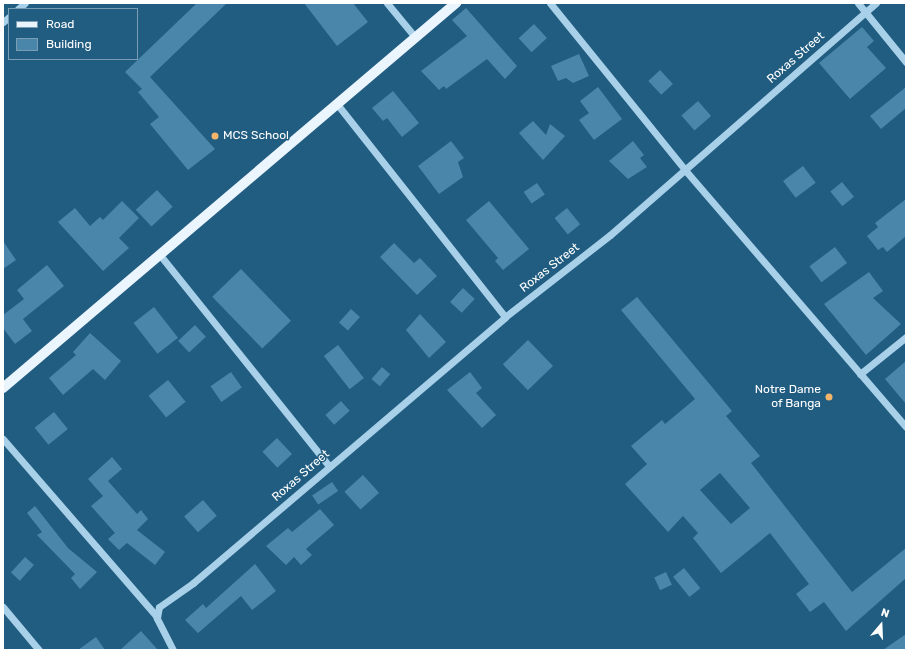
<!DOCTYPE html>
<style>
body{margin:0}
#map{position:relative;width:909px;height:653px;overflow:hidden;background:#215c81;font-family:Rubik,sans-serif}
div>[style]{position:absolute}
[style*='--x']{left:calc(var(--x)*1px);top:calc(var(--y)*1px);width:calc(var(--w)*1px);rotate:calc(var(--a)*1deg)}
.building>*{inset:0;background:#4a86aa;transform-origin:0 0}
.minor>*{height:7px;margin:-3.5px;padding:0 3.5px;transform-origin:3.5px;border-radius:3.5px;background:#a8d0e8}
.major>*{height:10px;margin:-5px;padding:0 5px;transform-origin:5px;border-radius:5px;background:#eaf5fd}
.dots>*{width:11px;height:11px;translate:-50% -50%;box-sizing:border-box;border:2px solid #215c81;border-radius:50%}
span{translate:-50% -50%;white-space:nowrap;text-align:center;line-height:1.15;-webkit-text-stroke:3px #215c81;paint-order:stroke}
.street-label{font-size:12px;color:#fff}
.poi-label{font-size:12px;color:#fff}
.left{translate:0 -50%;text-align:left}
.right{translate:-100% -50%;text-align:right}
.frame{position:absolute;inset:0;border:4px solid #fff;pointer-events:none}
.legend{position:absolute;left:8px;top:8px;width:130px;height:52px;box-sizing:border-box;background:#215c81;border:1px solid #7a9db3;margin:0;padding:5px 7px;list-style:none;font-size:12px;color:#fff}
.legend li{display:flex;align-items:center;gap:8px;height:20px}
.legend b{width:20px;border:1px solid #7a9db3}
.north{position:absolute;left:861px;top:605px;width:40px;height:40px;-webkit-text-stroke:3px #215c81;paint-order:stroke;rotate:19deg;font-size:11px;font-weight:700;line-height:16px;text-align:center;color:#fff}
.north::after{content:'';display:block;margin:auto;width:14px;height:18px;background:#fff;clip-path:polygon(50% 0,100% 100%,50% 72%,0 100%)}
</style>
<div id="map">
<div class="building">
<div style="clip-path:polygon(197px 3px,227px 3px,150px 77px,215px 149px,188px 170px,150px 124px,159px 117px,138px 92px,142px 89px,125px 72px)"></div>
<div style="clip-path:polygon(304px 3px,353px 3px,368px 22px,337px 46px)"></div>
<div style="clip-path:polygon(466px 8px,517px 66px,505px 79px,487px 59px,446px 89px,444px 86px,439px 90px,421px 71px,467px 36px,452px 20px)"></div>
<div style="left:534px;top:24px;width:19px;height:21px;rotate:47deg"></div>
<div style="clip-path:polygon(862px 27px,874px 41px,867px 47px,886px 68px,850px 99px,819px 63px)"></div>
<div style="clip-path:polygon(579px 54px,589px 76px,573px 83px,566px 78px,558px 81px,551px 66px)"></div>
<div style="left:660px;top:70px;width:19px;height:16px;rotate:47deg"></div>
<div style="clip-path:polygon(598px 87px,622px 119px,594px 140px,579px 120px,589px 113px,580px 101px)"></div>
<div style="clip-path:polygon(906px 87px,906px 108px,881px 129px,870px 116px)"></div>
<div style="clip-path:polygon(393px 91px,419px 123px,402px 137px,387px 118px,383px 121px,372px 108px)"></div>
<div style="left:698px;top:101px;width:20px;height:22px;rotate:49deg"></div>
<div style="clip-path:polygon(533px 121px,546px 135px,550px 124px,565px 136px,543px 160px,519px 133px)"></div>
<div style="clip-path:polygon(451px 141px,464px 158px,458px 162px,463px 177px,439px 194px,418px 166px)"></div>
<div style="clip-path:polygon(633px 141px,644px 155px,640px 158px,647px 167px,628px 179px,609px 161px)"></div>
<div style="left:803px;top:166px;width:21px;height:25px;rotate:53deg"></div>
<div style="left:842px;top:182px;width:19px;height:15px;rotate:51deg"></div>
<div style="left:537px;top:183px;width:14px;height:16px;rotate:56deg"></div>
<div style="left:157px;top:190px;width:23px;height:29px;rotate:47deg"></div>
<div style="clip-path:polygon(906px 199px,906px 236px,887px 252px,883px 247px,878px 250px,867px 236px,878px 227px,875px 223px)"></div>
<div style="clip-path:polygon(122px 201px,139px 218px,119px 238px,129px 248px,103px 271px,58px 222px,75px 208px,90px 226px,100px 217px,103px 220px)"></div>
<div style="clip-path:polygon(489px 201px,529px 249px,503px 270px,495px 261px,498px 258px,466px 220px)"></div>
<div style="left:567px;top:208px;width:21px;height:16px;rotate:51deg"></div>
<div style="clip-path:polygon(3px 241px,16px 260px,3px 269px)"></div>
<div style="clip-path:polygon(394px 243px,414px 263px,420px 258px,437px 276px,417px 295px,380px 257px)"></div>
<div style="left:835px;top:247px;width:20px;height:32px;rotate:53deg"></div>
<div style="clip-path:polygon(47px 265px,64px 286px,23px 319px,32px 331px,15px 344px,3px 328px,3px 315px,24px 299px,17px 290px)"></div>
<div style="left:241px;top:269px;width:72px;height:40px;rotate:46deg"></div>
<div style="clip-path:polygon(869px 272px,883px 291px,873px 298px,901px 324px,866px 355px,824px 304px)"></div>
<div style="left:463px;top:288px;width:16px;height:19px;rotate:43deg"></div>
<div style="clip-path:polygon(evenodd,637px 297px,732px 411px,726px 416px,760px 456px,751px 463px,852px 592px,906px 548px,906px 578px,846px 631px,824px 602px,810px 612px,796px 594px,809px 584px,770px 533px,721px 573px,693px 538px,698px 533px,683px 516px,668px 532px,625px 484px,647px 464px,631px 446px,662px 420px,665px 424px,695px 399px,621px 310px,637px 297px,720px 473px,750px 508px,731px 524px,700px 490px,720px 473px)"></div>
<div style="left:154px;top:307px;width:39px;height:26px;rotate:52deg"></div>
<div style="left:351px;top:309px;width:12px;height:18px;rotate:42deg"></div>
<div style="clip-path:polygon(420px 314px,446px 342px,429px 358px,406px 330px)"></div>
<div style="left:195px;top:325px;width:16px;height:23px;rotate:47deg"></div>
<div style="clip-path:polygon(90px 333px,121px 361px,105px 380px,93px 369px,63px 395px,49px 378px,76px 355px,73px 352px)"></div>
<div style="left:528px;top:340px;width:36px;height:35px;rotate:46deg"></div>
<div style="left:338px;top:345px;width:42px;height:18px;rotate:52deg"></div>
<div style="clip-path:polygon(906px 361px,906px 404px,885px 379px)"></div>
<div style="left:382px;top:367px;width:11px;height:16px;rotate:41deg"></div>
<div style="left:231px;top:372px;width:19px;height:25px;rotate:55deg"></div>
<div style="clip-path:polygon(470px 372px,482px 388px,476px 393px,496px 415px,482px 428px,447px 390px)"></div>
<div style="left:168px;top:380px;width:28px;height:25px;rotate:51deg"></div>
<div style="left:341px;top:401px;width:13px;height:21px;rotate:48deg"></div>
<div style="left:54px;top:412px;width:22px;height:25px;rotate:51deg"></div>
<div style="left:277px;top:438px;width:22px;height:20px;rotate:47deg"></div>
<div style="clip-path:polygon(112px 457px,122px 469px,108px 481px,137px 514px,141px 510px,148px 519px,137px 530px,165px 552px,155px 565px,127px 543px,119px 550px,108px 539px,115px 533px,91px 506px,103px 496px,88px 479px)"></div>
<div style="left:363px;top:475px;width:24px;height:25px;rotate:48deg"></div>
<div style="left:332px;top:482px;width:11px;height:24px;rotate:56deg"></div>
<div style="left:203px;top:500px;width:21px;height:25px;rotate:49deg"></div>
<div style="clip-path:polygon(35px 506px,68px 548px,97px 572px,80px 589px,71px 578px,75px 574px,37px 535px,42px 532px,27px 513px)"></div>
<div style="clip-path:polygon(320px 509px,334px 525px,306px 549px,312px 555px,301px 565px,294px 557px,286px 565px,266px 546px,288px 528px,292px 532px)"></div>
<div style="left:25px;top:557px;width:12px;height:21px;rotate:42deg"></div>
<div style="clip-path:polygon(255px 564px,276px 591px,252px 610px,241px 596px,198px 633px,185px 620px,203px 604px,206px 608px)"></div>
<div style="left:684px;top:568px;width:26px;height:14px;rotate:51deg"></div>
<div style="left:666px;top:572px;width:14px;height:13px;rotate:65deg"></div>
<div style="clip-path:polygon(141px 631px,158px 650px,120px 650px)"></div>
<div style="clip-path:polygon(906px 634px,906px 650px,883px 650px)"></div>
<div style="clip-path:polygon(96px 637px,105px 650px,78px 650px)"></div>
</div>
<div class="minor">
<div style="--x:387;--y:3;--w:44;--a:50.5"></div>
<div style="--x:550;--y:3;--w:215;--a:51"></div>
<div style="--x:685;--y:170;--w:339;--a:49.3"></div>
<div style="--x:858;--y:3;--w:76;--a:50.9"></div>
<div style="--x:18;--y:9;--w:9;--a:-41"></div>
<div style="--x:3;--y:22;--w:8;--a:-40"></div>
<div style="--x:337;--y:104;--w:271;--a:51.7"></div>
<div style="--x:160;--y:255;--w:270;--a:51.3"></div>
<div style="--x:860;--y:374;--w:59;--a:-38.8"></div>
<div style="--x:3;--y:439;--w:235;--a:49.1"></div>
<div style="--x:3;--y:607;--w:56;--a:50.1"></div>
<div style="--x:173;--y:650;--w:36;--a:-117"></div>
<div style="--x:157;--y:618;--w:11;--a:-80"></div>
<div style="--x:159;--y:607;--w:42;--a:-35.2"></div>
<div style="--x:193;--y:583;--w:410;--a:-40.4"></div>
<div style="--x:505;--y:317;--w:133;--a:-38"></div>
<div style="--x:610;--y:235;--w:353;--a:-41.1"></div>
</div>
<div class="major">
<div style="--x:3;--y:388;--w:595;--a:-40.36"></div>
</div>
<div class="dots">
<div style="left:215px;top:136px;background:#f4b469"></div>
<div style="left:829px;top:397px;background:#f4b469"></div>
</div>
<div class="street-label">
<span style="left:796px;top:58px;rotate:-41deg">Roxas Street</span>
<span style="left:550px;top:268px;rotate:-38deg">Roxas Street</span>
<span style="left:301px;top:476px;rotate:-41deg">Roxas Street</span>
</div>
<div class="poi-label">
<span class="left" style="left:223px;top:136px">MCS School</span>
<span class="right" style="left:821px;top:397px">Notre Dame<br>of Banga</span>
</div>
<div class="frame"></div>
<ul class="legend">
<li><b style="height:5px;background:#eaf5fd"></b>Road</li>
<li><b style="height:11px;background:#4a86aa"></b>Building</li>
</ul>
<div class="north">N</div>
</div>
